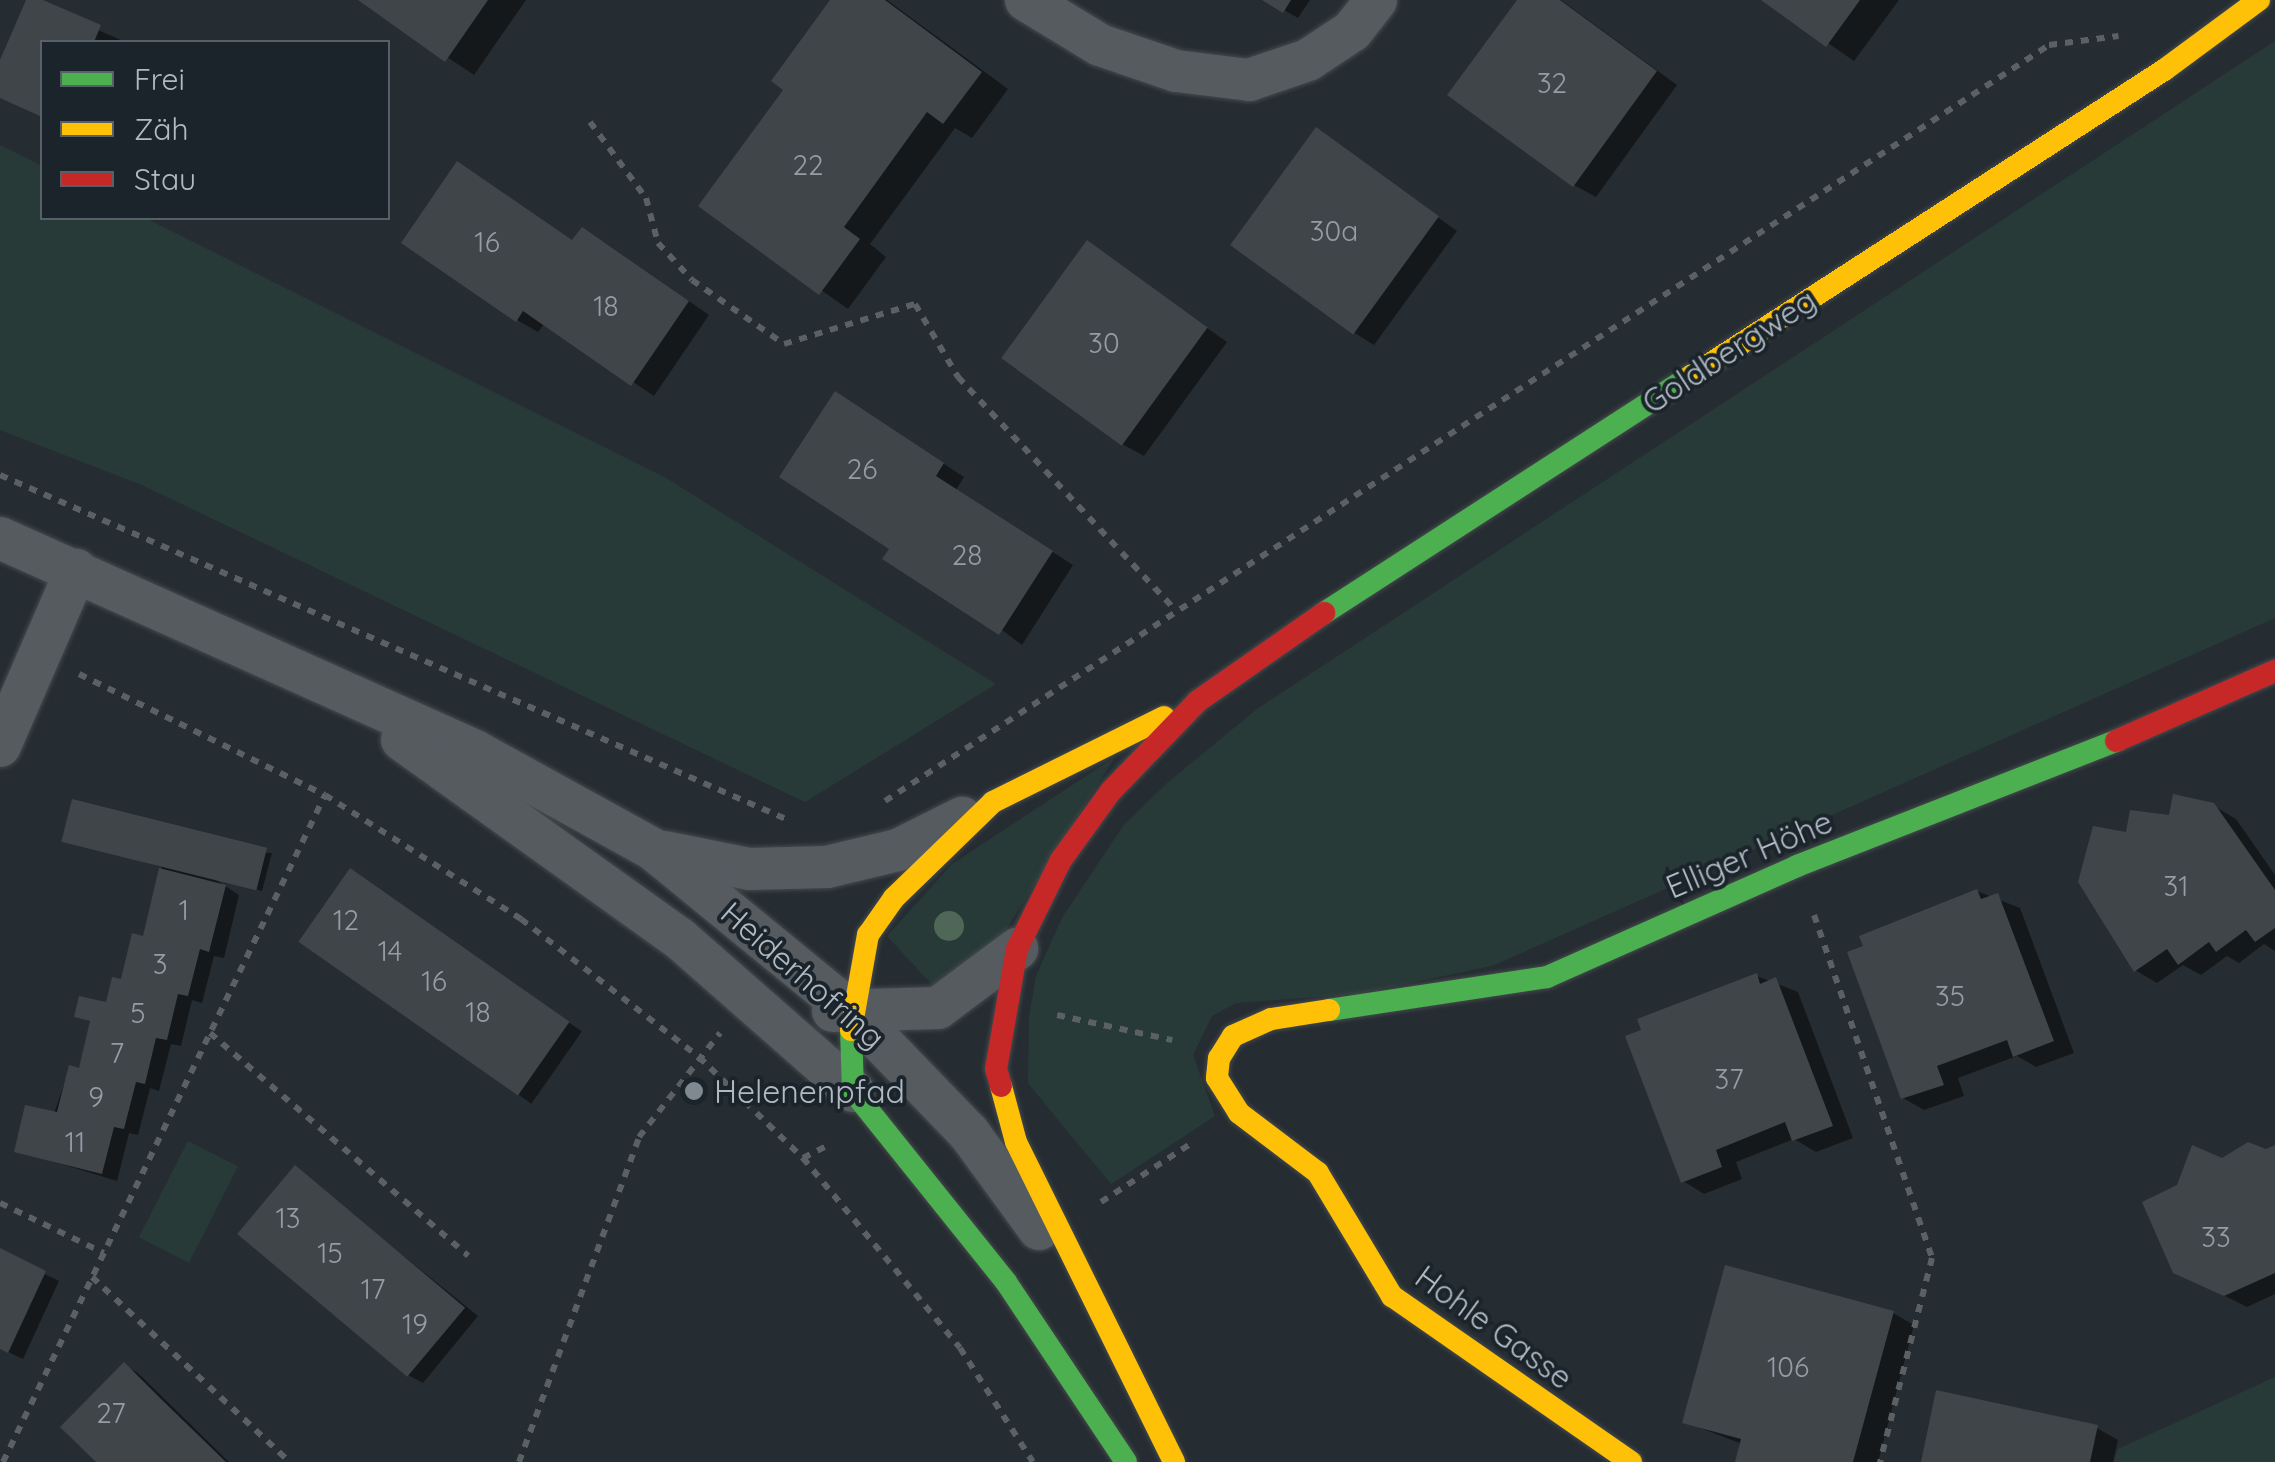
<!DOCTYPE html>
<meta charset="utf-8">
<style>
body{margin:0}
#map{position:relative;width:2275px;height:1462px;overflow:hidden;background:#262d32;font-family:Quicksand,sans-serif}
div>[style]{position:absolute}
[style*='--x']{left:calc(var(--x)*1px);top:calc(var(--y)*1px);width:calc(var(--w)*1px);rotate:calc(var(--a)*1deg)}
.green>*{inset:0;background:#283a38;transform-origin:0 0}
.shadow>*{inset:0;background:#0007;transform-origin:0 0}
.building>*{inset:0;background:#40454a;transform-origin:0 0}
.path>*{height:6px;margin-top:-3px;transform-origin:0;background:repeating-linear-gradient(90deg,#5a6064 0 8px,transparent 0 16px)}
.roads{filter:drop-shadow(0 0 2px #44494c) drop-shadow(0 0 2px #44494c)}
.street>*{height:42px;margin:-21px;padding:0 21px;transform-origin:21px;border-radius:21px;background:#565b60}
.fast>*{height:22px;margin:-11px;padding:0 11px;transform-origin:11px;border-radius:11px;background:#4caf50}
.slow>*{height:22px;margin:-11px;padding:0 11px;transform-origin:11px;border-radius:11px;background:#ffc107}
.jam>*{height:22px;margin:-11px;padding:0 11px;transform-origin:11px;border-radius:11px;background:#c62828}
.trees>*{width:30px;height:30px;margin:-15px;border-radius:50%;background:#4f6756}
.dots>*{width:28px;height:28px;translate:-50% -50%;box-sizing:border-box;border:5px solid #1b242b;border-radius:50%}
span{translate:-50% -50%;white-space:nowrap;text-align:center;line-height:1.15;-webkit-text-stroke:8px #1b242b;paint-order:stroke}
.number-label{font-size:28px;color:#949da5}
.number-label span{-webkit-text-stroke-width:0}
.street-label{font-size:32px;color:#b0bac3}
.poi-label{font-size:32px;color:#b0bac3}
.left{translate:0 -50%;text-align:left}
.legend{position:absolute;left:40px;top:40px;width:350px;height:180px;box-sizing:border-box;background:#1b242b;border:2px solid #576068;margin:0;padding:12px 18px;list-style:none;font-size:30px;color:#b0bac3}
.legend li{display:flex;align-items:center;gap:20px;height:50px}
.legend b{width:50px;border:2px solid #576068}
</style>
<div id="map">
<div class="green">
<div style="clip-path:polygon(2275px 41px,2275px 618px,1492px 966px,1357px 994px,1236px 1003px,1212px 1016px,1193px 1055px,1215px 1116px,1111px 1184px,1028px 1083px,1029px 1018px,1036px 976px,1062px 918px,1123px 826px,1166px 784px,1257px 709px)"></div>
<div style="clip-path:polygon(0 145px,42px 166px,42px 218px,145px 218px,666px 478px,996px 684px,805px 802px,142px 485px,0 430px)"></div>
<div style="clip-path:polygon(1115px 757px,1004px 933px,935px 988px,887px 936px,952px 864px)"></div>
<div style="left:188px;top:1141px;width:56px;height:108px;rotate:27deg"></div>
<div style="clip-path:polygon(2275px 1377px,2275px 1462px,2114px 1462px,2118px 1449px)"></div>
</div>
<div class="shadow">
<div style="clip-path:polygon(29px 0,121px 40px,42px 42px,42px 117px,0 97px,0 66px)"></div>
<div style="clip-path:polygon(362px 0,526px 0,474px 75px)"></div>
<div style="clip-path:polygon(834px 0,887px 0,1008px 89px,972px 138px,955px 128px,870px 244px,886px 257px,848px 309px,701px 205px,786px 89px)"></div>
<div style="clip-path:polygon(1267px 0,1310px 0,1298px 18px)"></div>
<div style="clip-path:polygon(1520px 0,1561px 0,1677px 85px,1596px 197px,1574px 185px)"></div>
<div style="clip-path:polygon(1766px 0,1899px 0,1854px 61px)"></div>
<div style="clip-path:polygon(1316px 130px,1457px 231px,1374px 345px,1353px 332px)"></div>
<div style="clip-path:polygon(479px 177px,574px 242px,604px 242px,709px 315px,654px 396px,545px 323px,538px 332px,517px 320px)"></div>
<div style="clip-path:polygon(1088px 244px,1227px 342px,1144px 456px,1122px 444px)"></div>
<div style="clip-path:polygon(857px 407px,964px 477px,956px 490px,1073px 565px,1022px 645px,892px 548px)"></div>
<div style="clip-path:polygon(2214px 806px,2236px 819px,2275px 875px,2275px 951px,2264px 944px,2239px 963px,2227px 956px,2201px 975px,2183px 965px,2157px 983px,2135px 970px,2128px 835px)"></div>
<div style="clip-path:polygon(65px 841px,272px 853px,262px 891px,216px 880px,239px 895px,224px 958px,214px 956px,202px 1003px,192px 1000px,181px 1046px,171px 1044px,159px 1091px,150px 1088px,138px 1135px,129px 1133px,117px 1181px,45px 1159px,53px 1116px,70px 1068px,80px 1071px,92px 1022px,77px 1016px,105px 1004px,122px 983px,144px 939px,162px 867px)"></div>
<div style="left:364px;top:879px;width:266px;height:88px;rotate:35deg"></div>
<div style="clip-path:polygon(1977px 891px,2020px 908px,2074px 1053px,2036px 1067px,2017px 1056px,1958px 1078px,1964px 1096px,1924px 1110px,1903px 1098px,1867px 947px)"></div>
<div style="clip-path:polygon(1757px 976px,1798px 992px,1853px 1138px,1816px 1152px,1794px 1139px,1736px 1162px,1742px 1179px,1704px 1194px,1683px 1181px)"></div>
<div style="clip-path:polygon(2275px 1148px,2275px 1294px,2247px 1307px,2175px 1271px,2179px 1187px,2223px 1161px)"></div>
<div style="clip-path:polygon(296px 1169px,478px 1316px,423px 1383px,408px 1375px)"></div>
<div style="clip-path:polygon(0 1252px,59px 1281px,23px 1359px,0 1348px)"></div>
<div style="clip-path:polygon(1893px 1313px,1914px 1325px,1878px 1462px,1737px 1462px,1742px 1444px,1685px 1422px)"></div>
<div style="clip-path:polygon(124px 1365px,138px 1373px,229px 1462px,99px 1462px)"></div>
<div style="clip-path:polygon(2097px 1428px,2118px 1440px,2113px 1462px,1923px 1462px)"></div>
</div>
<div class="building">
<div style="clip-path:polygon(26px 0,43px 0,101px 25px,94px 42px,42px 42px,42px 117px,0 98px,0 60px)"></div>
<div style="clip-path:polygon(358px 0,488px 0,445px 62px)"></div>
<div style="clip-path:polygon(830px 0,885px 0,982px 72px,943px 124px,927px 112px,844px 227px,860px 239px,819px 295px,698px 206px,783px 90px,771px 81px)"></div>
<div style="clip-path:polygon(1262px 0,1291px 0,1283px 13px)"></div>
<div style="clip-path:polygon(1517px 0,1560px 0,1657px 71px,1573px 187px,1447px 95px)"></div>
<div style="clip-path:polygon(1761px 0,1860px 0,1826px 47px)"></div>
<div style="left:1316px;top:127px;width:152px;height:146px;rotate:36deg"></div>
<div style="clip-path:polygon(457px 161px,572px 240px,582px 227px,689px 301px,631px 386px,523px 311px,516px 322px,401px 243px)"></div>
<div style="left:1087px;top:240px;width:149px;height:146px;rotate:36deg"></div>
<div style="clip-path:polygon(835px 391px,944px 463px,936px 476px,1053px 551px,999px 635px,882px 559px,889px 549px,779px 477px)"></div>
<div style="clip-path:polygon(2173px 794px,2214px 803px,2275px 890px,2275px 928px,2255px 942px,2246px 930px,2216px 952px,2209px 942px,2178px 965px,2167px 949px,2134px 972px,2078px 882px,2093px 826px,2126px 832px,2130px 810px,2169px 815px)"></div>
<div style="left:72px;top:799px;width:201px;height:44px;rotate:14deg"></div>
<div style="clip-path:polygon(159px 868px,226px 885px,209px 952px,200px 949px,188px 996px,178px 994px,167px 1040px,156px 1038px,145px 1084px,136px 1082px,124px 1129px,114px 1127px,102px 1174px,14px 1152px,25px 1105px,57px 1112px,69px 1065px,79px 1068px,90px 1021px,74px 1017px,79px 996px,106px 1002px,112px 977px,121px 979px,132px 933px,143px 936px)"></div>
<div style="left:350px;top:868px;width:268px;height:90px;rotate:35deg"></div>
<div style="clip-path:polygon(1977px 889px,1981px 899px,1998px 893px,2054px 1041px,2013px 1057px,2007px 1040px,1937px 1066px,1944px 1085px,1901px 1099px,1847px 952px,1863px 946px,1859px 936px)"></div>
<div style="clip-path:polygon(1757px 973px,1760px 984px,1776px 977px,1833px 1126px,1792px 1141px,1785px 1122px,1716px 1150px,1722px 1167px,1681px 1183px,1625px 1036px,1641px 1030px,1637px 1019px)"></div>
<div style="clip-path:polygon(2248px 1142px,2266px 1149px,2275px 1145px,2275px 1273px,2224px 1296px,2173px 1273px,2142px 1202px,2177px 1185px,2192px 1145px,2222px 1158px)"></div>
<div style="left:295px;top:1165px;width:222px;height:90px;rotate:40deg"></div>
<div style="clip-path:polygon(0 1248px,46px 1271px,8px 1353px,0 1349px)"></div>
<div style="clip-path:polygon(1725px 1265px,1894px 1311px,1853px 1462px,1735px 1462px,1741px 1439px,1682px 1423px)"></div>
<div style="clip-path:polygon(124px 1362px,161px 1399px,226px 1462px,96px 1462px,60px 1427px)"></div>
<div style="clip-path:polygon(1936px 1390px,2098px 1425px,2090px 1462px,1921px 1462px)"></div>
</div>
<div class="path">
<div style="--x:590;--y:122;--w:94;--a:53.6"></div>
<div style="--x:646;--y:198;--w:47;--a:75.1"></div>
<div style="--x:658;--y:243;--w:50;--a:47.4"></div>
<div style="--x:692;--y:280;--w:112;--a:34.8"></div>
<div style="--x:784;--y:344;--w:137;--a:-17"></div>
<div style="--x:915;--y:304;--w:85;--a:59.5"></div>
<div style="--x:958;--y:377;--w:320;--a:47"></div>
<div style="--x:0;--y:475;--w:858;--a:23.64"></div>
<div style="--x:79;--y:674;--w:274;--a:26.2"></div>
<div style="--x:325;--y:795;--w:232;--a:32.3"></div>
<div style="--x:521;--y:919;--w:225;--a:37.8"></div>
<div style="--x:699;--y:1057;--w:145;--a:44.2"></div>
<div style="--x:803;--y:1158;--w:246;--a:50.4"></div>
<div style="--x:960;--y:1348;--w:135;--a:57.4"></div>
<div style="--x:885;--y:801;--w:1388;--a:-33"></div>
<div style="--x:2049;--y:45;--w:70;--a:-7.4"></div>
<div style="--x:1814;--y:915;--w:363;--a:71"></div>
<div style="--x:1932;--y:1258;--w:211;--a:104.3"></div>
<div style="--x:1057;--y:1015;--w:118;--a:12.3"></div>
<div style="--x:210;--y:1033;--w:341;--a:40.8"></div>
<div style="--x:803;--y:1158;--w:30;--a:-27"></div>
<div style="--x:1101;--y:1202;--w:112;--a:-33"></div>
<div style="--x:0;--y:1203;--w:115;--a:25.7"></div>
<div style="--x:92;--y:1277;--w:271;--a:43.1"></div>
<div style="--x:3;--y:1462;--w:741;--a:-64.23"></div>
<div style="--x:519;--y:1462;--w:346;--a:-69.7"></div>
<div style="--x:639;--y:1137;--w:132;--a:-52.1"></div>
</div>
<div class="roads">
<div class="street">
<div style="--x:1026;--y:0;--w:87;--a:31.3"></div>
<div style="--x:1100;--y:45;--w:80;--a:18.9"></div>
<div style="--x:1176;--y:71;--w:74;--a:7"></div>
<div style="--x:1249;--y:80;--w:62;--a:-18.7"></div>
<div style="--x:1308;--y:60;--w:53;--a:-33.4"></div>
<div style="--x:1352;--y:31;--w:39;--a:-52"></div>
<div style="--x:0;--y:538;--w:521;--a:24.15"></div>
<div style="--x:475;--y:751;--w:205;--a:28.9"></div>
<div style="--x:654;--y:850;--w:254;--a:39.3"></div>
<div style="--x:851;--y:1011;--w:170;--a:46"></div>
<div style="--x:969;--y:1133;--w:119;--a:53.9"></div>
<div style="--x:402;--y:740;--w:340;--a:35.6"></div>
<div style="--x:679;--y:938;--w:232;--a:41.3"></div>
<div style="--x:0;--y:746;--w:192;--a:-66.6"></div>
<div style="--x:665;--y:852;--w:86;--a:11.4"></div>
<div style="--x:749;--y:869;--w:78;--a:-1.5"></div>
<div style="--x:827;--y:867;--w:73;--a:-13.5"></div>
<div style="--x:898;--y:850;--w:72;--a:-26.6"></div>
<div style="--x:833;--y:1011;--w:105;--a:-1.6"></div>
<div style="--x:938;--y:1008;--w:99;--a:-36.8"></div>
</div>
<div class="fast">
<div style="--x:1324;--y:613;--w:437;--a:-32.9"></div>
<div style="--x:1329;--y:1010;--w:220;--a:-8.6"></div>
<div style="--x:1547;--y:977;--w:274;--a:-23.9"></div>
<div style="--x:1797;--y:866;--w:343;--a:-21.4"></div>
<div style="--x:851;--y:1030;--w:61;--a:88.1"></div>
<div style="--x:853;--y:1091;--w:245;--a:51.3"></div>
<div style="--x:1006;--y:1282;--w:216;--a:56.3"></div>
</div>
<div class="slow">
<div style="--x:1691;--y:376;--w:563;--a:-32.9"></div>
<div style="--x:2164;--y:70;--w:118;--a:-36.4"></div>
<div style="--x:1329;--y:1010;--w:59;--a:171.2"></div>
<div style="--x:1271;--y:1019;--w:42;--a:155.9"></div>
<div style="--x:1233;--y:1036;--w:26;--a:122"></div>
<div style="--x:1219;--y:1058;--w:20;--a:96"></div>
<div style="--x:1217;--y:1078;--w:41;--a:57.8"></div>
<div style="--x:1239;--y:1113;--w:99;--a:37.2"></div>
<div style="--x:1318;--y:1173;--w:144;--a:59"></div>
<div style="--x:1392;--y:1296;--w:291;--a:34.8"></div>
<div style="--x:851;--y:1030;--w:97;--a:-79.9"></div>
<div style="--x:868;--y:935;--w:45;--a:-54.9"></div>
<div style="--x:894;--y:898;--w:138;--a:-44.1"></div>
<div style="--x:993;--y:802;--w:191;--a:-26.4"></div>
<div style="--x:1001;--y:1086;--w:58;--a:75"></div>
<div style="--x:1016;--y:1142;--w:357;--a:63.7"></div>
</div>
<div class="jam">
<div style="--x:2116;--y:741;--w:174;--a:-23.8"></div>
<div style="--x:1001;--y:1086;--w:18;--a:-106"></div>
<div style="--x:996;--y:1069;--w:122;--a:-80.1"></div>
<div style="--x:1017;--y:949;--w:99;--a:-63.7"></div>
<div style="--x:1061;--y:860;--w:85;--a:-54.1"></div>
<div style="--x:1111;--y:791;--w:125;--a:-46"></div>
<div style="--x:1198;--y:701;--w:154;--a:-34.9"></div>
</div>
</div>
<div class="trees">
<div style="left:949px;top:926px"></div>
</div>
<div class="dots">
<div style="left:694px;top:1091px;background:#808990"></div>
</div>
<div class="number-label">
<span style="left:1552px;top:83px">32</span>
<span style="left:808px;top:165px">22</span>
<span style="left:1334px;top:231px">30a</span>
<span style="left:487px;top:242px">16</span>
<span style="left:606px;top:306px">18</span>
<span style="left:1104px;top:343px">30</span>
<span style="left:862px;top:469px">26</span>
<span style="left:967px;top:555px">28</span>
<span style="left:2176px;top:886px">31</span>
<span style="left:184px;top:910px">1</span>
<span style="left:346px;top:920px">12</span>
<span style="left:390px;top:951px">14</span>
<span style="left:160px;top:964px">3</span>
<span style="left:434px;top:981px">16</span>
<span style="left:1950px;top:996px">35</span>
<span style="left:478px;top:1012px">18</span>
<span style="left:138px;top:1013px">5</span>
<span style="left:117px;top:1053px">7</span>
<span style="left:1729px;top:1079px">37</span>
<span style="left:96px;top:1097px">9</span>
<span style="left:75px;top:1142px">11</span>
<span style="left:288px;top:1218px">13</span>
<span style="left:2216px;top:1237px">33</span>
<span style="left:330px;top:1253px">15</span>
<span style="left:373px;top:1289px">17</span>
<span style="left:415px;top:1324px">19</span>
<span style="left:1788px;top:1367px">106</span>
<span style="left:111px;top:1413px">27</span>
</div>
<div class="street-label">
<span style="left:1729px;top:351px;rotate:-33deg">Goldbergweg</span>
<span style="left:1749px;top:854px;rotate:-23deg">Elliger Höhe</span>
<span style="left:803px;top:975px;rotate:41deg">Heiderhofring</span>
<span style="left:1494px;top:1327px;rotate:36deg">Hohle Gasse</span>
</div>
<div class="poi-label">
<span class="left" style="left:714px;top:1091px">Helenenpfad</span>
</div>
<ul class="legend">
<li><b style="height:12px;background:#4caf50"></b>Frei</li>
<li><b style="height:12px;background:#ffc107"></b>Zäh</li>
<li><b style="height:12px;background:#c62828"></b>Stau</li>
</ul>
</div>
